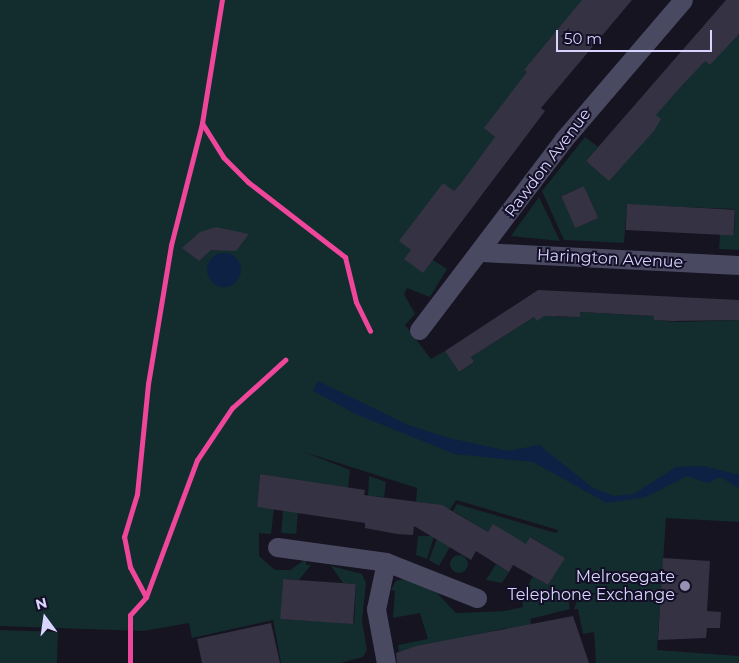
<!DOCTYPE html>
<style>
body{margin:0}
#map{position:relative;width:739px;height:663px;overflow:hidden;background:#161421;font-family:Montserrat,sans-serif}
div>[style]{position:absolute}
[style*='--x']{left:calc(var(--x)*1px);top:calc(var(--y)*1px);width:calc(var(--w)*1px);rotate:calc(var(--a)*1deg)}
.green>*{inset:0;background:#132c2d;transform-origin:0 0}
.round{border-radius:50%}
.water>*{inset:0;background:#0d2144}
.building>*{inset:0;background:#343243;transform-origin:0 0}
.minor>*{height:19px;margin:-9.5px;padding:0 9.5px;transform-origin:9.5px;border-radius:9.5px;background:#4a4962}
.cycleway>*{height:5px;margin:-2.5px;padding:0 2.5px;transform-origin:2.5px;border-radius:2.5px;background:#ed469a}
.dots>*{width:14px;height:14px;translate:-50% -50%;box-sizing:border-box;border:2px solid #130f26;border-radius:50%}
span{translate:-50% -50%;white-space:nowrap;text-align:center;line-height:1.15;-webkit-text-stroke:4px #130f26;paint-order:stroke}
.street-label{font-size:16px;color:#d9d4ff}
.poi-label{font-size:16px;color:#d9d4ff}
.right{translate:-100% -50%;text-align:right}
.north{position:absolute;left:20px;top:593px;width:50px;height:50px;-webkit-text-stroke:4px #130f26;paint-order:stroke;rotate:346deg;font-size:14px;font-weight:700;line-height:20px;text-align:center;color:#d9d4ff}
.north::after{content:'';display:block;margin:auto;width:18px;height:22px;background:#d9d4ff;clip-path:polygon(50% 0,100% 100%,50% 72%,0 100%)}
.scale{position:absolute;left:556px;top:30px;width:156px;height:22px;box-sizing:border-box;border:2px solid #d9d4ff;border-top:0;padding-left:6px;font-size:15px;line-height:18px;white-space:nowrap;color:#d9d4ff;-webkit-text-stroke:4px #130f26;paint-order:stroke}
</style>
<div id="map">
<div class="green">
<div style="clip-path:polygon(0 0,605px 0,526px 96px,405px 259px,433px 260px,447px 269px,430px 297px,407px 288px,404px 294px,415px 314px,405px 325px,431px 359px,445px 351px,459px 372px,474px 362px,471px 357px,534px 317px,552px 310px,556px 317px,579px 317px,580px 312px,654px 316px,654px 320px,678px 322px,739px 320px,739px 522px,666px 518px,657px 650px,739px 656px,739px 663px,596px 663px,594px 632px,583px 634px,578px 609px,574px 609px,579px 596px,568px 598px,570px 609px,530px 619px,537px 648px,506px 628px,399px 652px,398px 645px,428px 639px,420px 613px,393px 618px,395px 591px,391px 590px,396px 581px,407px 578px,436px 592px,456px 613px,505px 611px,523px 607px,522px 597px,533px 576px,548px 585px,564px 558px,531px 537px,526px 545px,493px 525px,488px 532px,455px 512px,438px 540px,450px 547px,439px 566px,429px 560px,438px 536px,457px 504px,556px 533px,558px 530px,456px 500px,435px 533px,427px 559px,416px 555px,418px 536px,430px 536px,433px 504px,416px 502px,417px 488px,304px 452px,350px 470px,348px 488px,260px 474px,257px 507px,274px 508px,271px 534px,259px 533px,259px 556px,275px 570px,290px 570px,306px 559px,306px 565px,311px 565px,299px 580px,283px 579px,281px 619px,354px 623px,356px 584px,343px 583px,331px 566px,362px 574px,366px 583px,362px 621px,367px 650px,363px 657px,340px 663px,281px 663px,273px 620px,192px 638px,189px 623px,143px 631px,0 626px)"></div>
<div style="clip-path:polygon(evenodd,739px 15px,739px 26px,732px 31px,739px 35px,739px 250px,719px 249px,720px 234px,734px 234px,735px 209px,627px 205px,624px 243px,564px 240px,542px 191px,585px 137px,598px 147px,586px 161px,602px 174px,662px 102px,665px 104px,677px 85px,681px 87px,695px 71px,691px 67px,739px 15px,584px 186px,598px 218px,576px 228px,561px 196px,584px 186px)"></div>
<div style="clip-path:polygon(539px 197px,560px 241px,511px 236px)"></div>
<div style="clip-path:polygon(369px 476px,386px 482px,384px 497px,368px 496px)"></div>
<div style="left:283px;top:509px;width:15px;height:24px;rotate:4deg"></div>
<div class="round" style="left:450px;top:555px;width:18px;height:18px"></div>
<div style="clip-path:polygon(496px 564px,509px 572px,502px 583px,486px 580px)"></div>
<div style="left:0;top:630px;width:58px;height:33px;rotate:2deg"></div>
</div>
<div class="water">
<div class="round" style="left:207px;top:253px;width:34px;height:34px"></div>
<div style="clip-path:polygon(318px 381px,408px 425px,449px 438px,508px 451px,539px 445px,593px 488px,614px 496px,634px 494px,676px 467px,703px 466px,739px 475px,739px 488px,720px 477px,708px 483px,687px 476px,646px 497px,607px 503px,533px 462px,455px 454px,358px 415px,313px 391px)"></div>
</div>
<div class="building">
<div style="clip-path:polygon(582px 0,632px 0,541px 108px,545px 111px,423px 273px,404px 259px,411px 250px,399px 241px,443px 183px,454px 191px,461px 183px,495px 137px,484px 128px,527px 72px,524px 70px)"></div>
<div style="clip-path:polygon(726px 0,739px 0,739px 34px,710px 65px,705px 61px,677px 91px,656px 115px,661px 119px,654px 131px,609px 181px,586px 161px)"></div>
<div style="left:584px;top:186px;width:35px;height:25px;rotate:66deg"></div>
<div style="left:627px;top:204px;width:108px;height:26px;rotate:3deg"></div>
<div style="clip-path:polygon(216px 227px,249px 234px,236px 251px,211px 250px,199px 261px,182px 248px,200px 232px)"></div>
<div style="clip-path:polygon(538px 290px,739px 300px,739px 320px,672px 321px,654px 320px,654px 316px,580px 312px,580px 317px,544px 316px,537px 321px,534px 317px,471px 357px,474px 362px,459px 372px,445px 351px)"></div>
<div style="clip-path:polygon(260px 474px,365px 490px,364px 495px,442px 505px,488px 532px,493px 524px,526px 544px,530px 537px,565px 558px,548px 585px,513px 565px,509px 572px,476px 551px,471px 560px,414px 526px,413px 535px,397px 534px,365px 528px,365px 523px,257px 507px)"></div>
<div style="clip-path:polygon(663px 558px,710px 561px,707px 611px,721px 612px,720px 628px,707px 628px,706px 638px,658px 640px)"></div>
<div style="left:283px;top:579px;width:73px;height:40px;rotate:4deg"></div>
<div style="clip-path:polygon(573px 616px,589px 663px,397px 663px,396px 653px,416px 646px)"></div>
<div style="clip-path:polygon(271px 623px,280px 663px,202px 663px,197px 639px)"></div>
</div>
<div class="minor">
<div style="--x:481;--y:252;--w:258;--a:2.9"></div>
<div style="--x:419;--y:330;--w:238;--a:-52.8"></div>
<div style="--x:563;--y:140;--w:184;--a:-49.4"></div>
<div style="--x:277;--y:547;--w:110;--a:7.8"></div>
<div style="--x:386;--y:562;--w:98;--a:21.6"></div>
<div style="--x:386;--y:663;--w:55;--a:-100.5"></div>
<div style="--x:376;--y:609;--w:48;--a:-78"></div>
</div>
<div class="cycleway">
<div style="--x:202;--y:123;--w:40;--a:58"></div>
<div style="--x:223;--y:157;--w:35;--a:45"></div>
<div style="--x:248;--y:182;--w:123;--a:37.7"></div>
<div style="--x:345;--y:257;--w:46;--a:76.3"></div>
<div style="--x:356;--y:302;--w:32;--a:64"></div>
<div style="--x:146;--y:597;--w:34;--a:-118"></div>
<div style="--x:130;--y:567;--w:31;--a:-101"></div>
<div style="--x:124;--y:537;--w:45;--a:-73.2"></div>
<div style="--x:137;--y:494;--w:111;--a:-84.3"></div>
<div style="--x:148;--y:384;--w:141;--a:-80.6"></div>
<div style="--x:171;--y:245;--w:126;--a:-75.7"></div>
<div style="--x:202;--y:123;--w:125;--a:-80.8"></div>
<div style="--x:130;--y:663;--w:48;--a:-90"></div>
<div style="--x:130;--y:615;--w:24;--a:-48"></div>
<div style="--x:146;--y:597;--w:146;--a:-69.6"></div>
<div style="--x:197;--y:460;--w:63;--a:-56.1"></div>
<div style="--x:232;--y:408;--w:72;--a:-42.2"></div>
</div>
<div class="dots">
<div style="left:685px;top:586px;background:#9591b1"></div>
</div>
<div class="street-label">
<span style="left:548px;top:163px;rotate:-53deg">Rawdon Avenue</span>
<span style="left:610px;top:259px;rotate:3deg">Harington Avenue</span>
</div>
<div class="poi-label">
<span class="right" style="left:675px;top:586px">Melrosegate<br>Telephone Exchange</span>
</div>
<div class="north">N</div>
<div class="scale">50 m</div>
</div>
